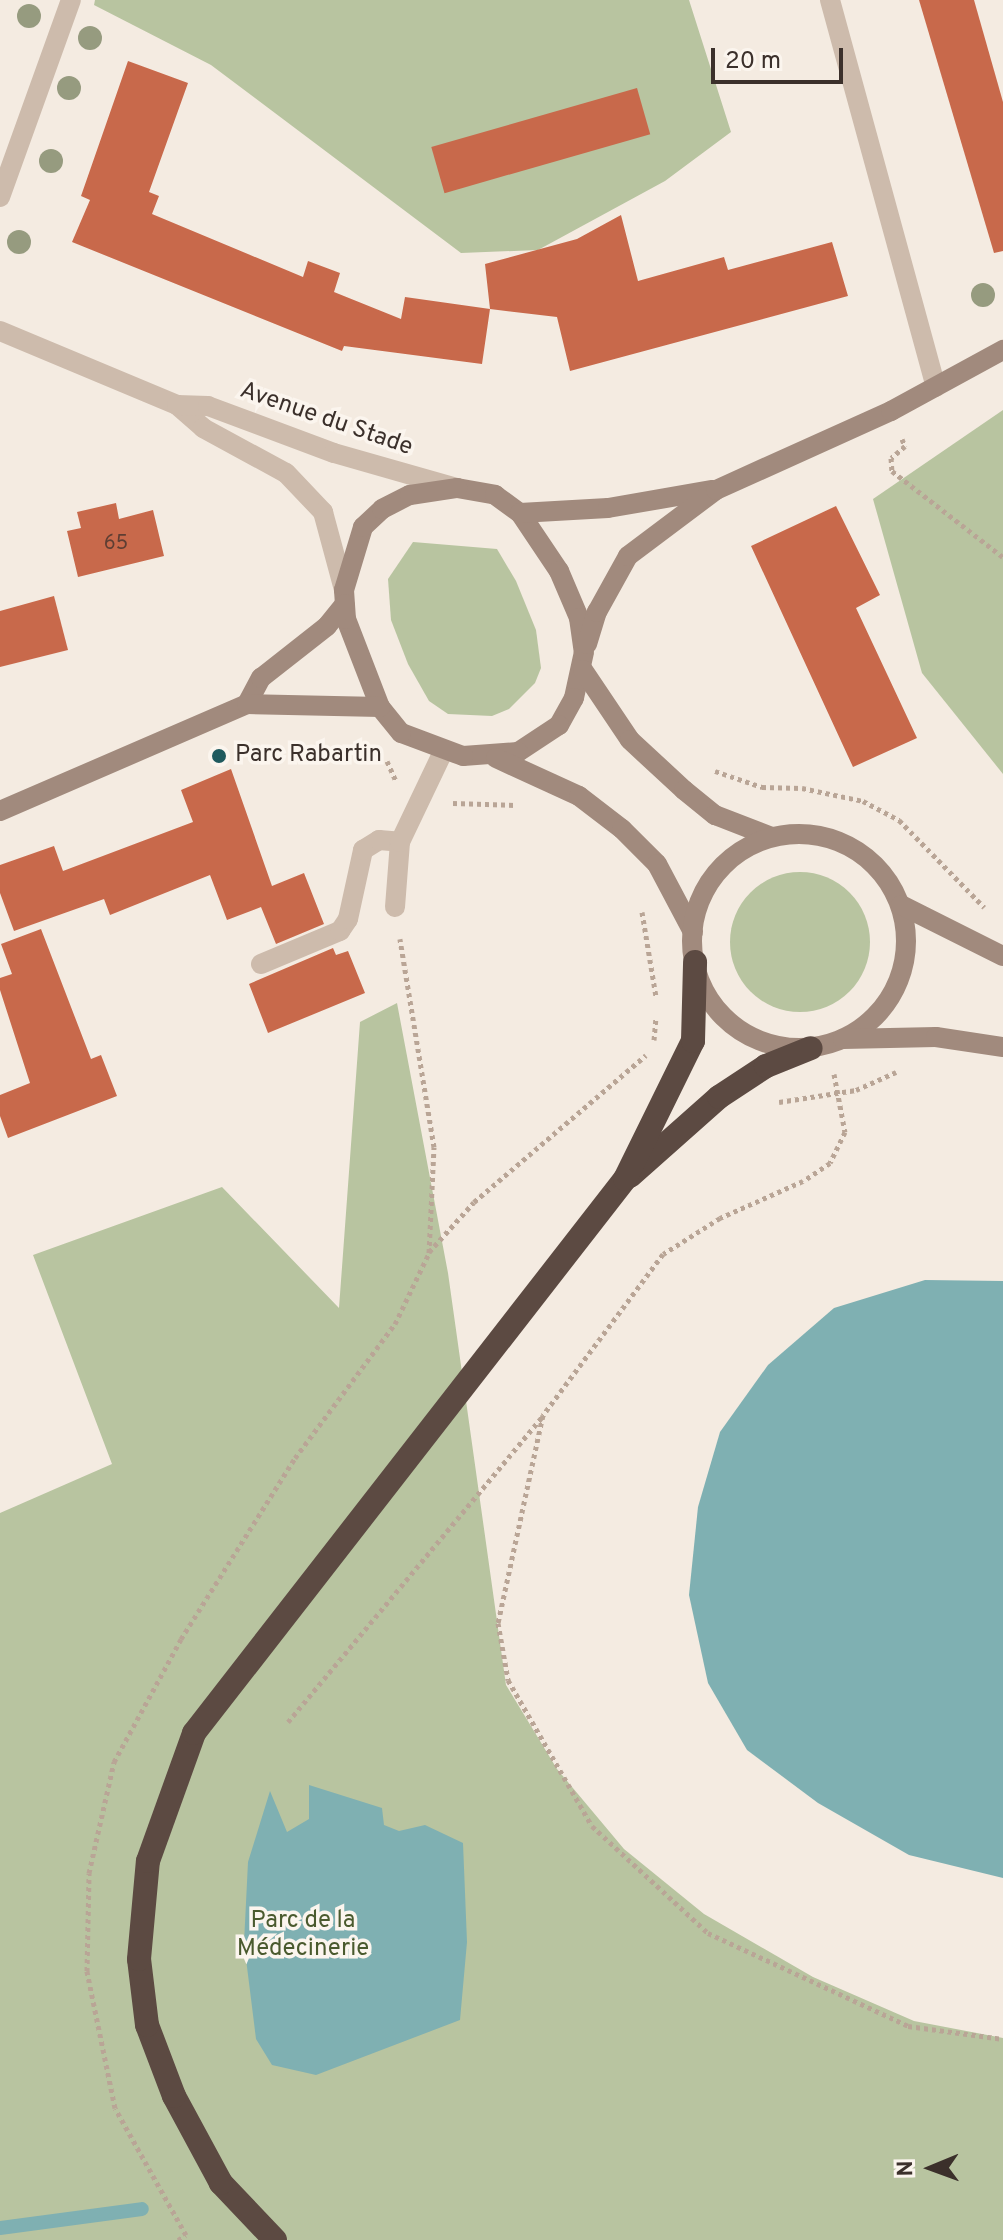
<!DOCTYPE html>
<meta charset="utf-8">
<style>
body{margin:0}
#map{position:relative;width:1003px;height:2240px;overflow:hidden;background:#f4ebe1;font-family:Overpass,sans-serif}
div>[style]{position:absolute}
[style*='--x']{left:calc(var(--x)*1px);top:calc(var(--y)*1px);width:calc(var(--w)*1px);rotate:calc(var(--a)*1deg)}
.green>*{inset:0;background:#b8c4a0}
.round{border-radius:50%}
.water>*{inset:0;background:#7fb0b2}
.stream>*{height:14px;margin:-7px;padding:0 7px;transform-origin:7px;border-radius:7px;background:#7fb0b2}
.building>*{inset:0;background:#c8694b;transform-origin:0 0}
.path>*{height:5px;margin-top:-2.5px;transform-origin:0;background:repeating-linear-gradient(90deg,#b9a596 0 4px,transparent 0 8px)}
.lane>*{height:20px;margin:-10px;padding:0 10px;transform-origin:10px;border-radius:10px;background:#cdbbac}
.street>*{height:20px;margin:-10px;padding:0 10px;transform-origin:10px;border-radius:10px;background:#cdbbac}
.secondary>*{height:20px;margin:-10px;padding:0 10px;transform-origin:10px;border-radius:10px;background:#a18a7d}
.secondary>.ring{margin:-10px;padding:0;box-sizing:content-box;background:none;border:20px solid #a18a7d;border-radius:50%}
.highway>*{height:24px;margin:-12px;padding:0 12px;transform-origin:12px;border-radius:12px;background:#5c4a42}
.trees>*{width:24px;height:24px;margin:-12px;border-radius:50%;background:#969b7f}
.dots>*{width:22px;height:22px;translate:-50% -50%;box-sizing:border-box;border:4px solid #fbf5ee;border-radius:50%}
span{translate:-50% -50%;white-space:nowrap;text-align:center;line-height:1.15;-webkit-text-stroke:7px #fbf5ee;paint-order:stroke}
.number-label{font-size:20px;color:#5e3e33}
.number-label span{-webkit-text-stroke-width:0}
.street-label{font-size:24px;color:#3b302b}
.poi-label{font-size:24px;color:#3b302b}
.left{translate:0 -50%;text-align:left}
.park-label{font-size:24px;color:#4a5a2e}
.north{position:absolute;left:891px;top:2128px;width:80px;height:80px;-webkit-text-stroke:6px #fbf5ee;paint-order:stroke;rotate:269deg;font-size:22px;font-weight:700;line-height:32px;text-align:center;color:#3b302b}
.north::after{content:'';display:block;margin:auto;width:28px;height:36px;background:#3b302b;clip-path:polygon(50% 0,100% 100%,50% 72%,0 100%)}
.scale{position:absolute;left:711px;top:48px;width:132px;height:36px;box-sizing:border-box;border:4px solid #3b302b;border-top:0;padding-left:10px;font-size:24px;line-height:28px;white-space:nowrap;color:#3b302b;-webkit-text-stroke:6px #fbf5ee;paint-order:stroke}
</style>
<div id="map">
<div class="green">
<div style="clip-path:polygon(95px 0,689px 0,731px 132px,665px 181px,538px 250px,461px 253px,211px 65px,94px 5px)"></div>
<div style="clip-path:polygon(1003px 410px,1003px 774px,922px 673px,873px 499px)"></div>
<div style="clip-path:polygon(413px 542px,497px 549px,516px 581px,536px 630px,541px 668px,535px 683px,509px 709px,492px 716px,448px 714px,429px 701px,408px 664px,391px 620px,388px 579px)"></div>
<div class="round" style="left:730px;top:872px;width:140px;height:140px"></div>
<div style="clip-path:polygon(397px 1003px,448px 1273px,506px 1685px,557px 1769px,624px 1849px,704px 1914px,813px 1977px,914px 2021px,1003px 2038px,1003px 2240px,0 2240px,0 1513px,112px 1464px,33px 1255px,222px 1187px,339px 1308px,360px 1022px)"></div>
</div>
<div class="water">
<div style="clip-path:polygon(925px 1280px,1003px 1281px,1003px 1878px,909px 1855px,818px 1803px,747px 1750px,708px 1683px,689px 1595px,698px 1507px,720px 1432px,768px 1365px,834px 1308px)"></div>
<div style="clip-path:polygon(309px 1785px,382px 1808px,384px 1825px,399px 1831px,425px 1825px,463px 1843px,467px 1942px,460px 2020px,316px 2075px,272px 2065px,256px 2039px,244px 1943px,248px 1862px,270px 1791px,287px 1832px,309px 1819px)"></div>
</div>
<div class="stream">
<div style="--x:0;--y:2228;--w:143;--a:-7.6"></div>
</div>
<div class="building">
<div style="clip-path:polygon(919px 0,974px 0,1003px 102px,1003px 251px,994px 253px)"></div>
<div style="clip-path:polygon(128px 61px,188px 83px,149px 192px,159px 196px,152px 214px,303px 277px,308px 261px,340px 273px,334px 292px,401px 319px,405px 297px,490px 309px,482px 364px,344px 346px,342px 351px,72px 242px,90px 200px,81px 196px)"></div>
<div style="left:637px;top:88px;width:48px;height:214px;rotate:74deg"></div>
<div style="clip-path:polygon(621px 215px,638px 281px,724px 257px,728px 270px,832px 242px,848px 296px,570px 371px,557px 317px,490px 309px,485px 264px,577px 239px)"></div>
<div style="clip-path:polygon(116px 503px,119px 519px,153px 510px,164px 556px,78px 577px,67px 531px,81px 528px,77px 512px)"></div>
<div style="clip-path:polygon(836px 506px,880px 595px,856px 608px,917px 738px,853px 767px,751px 546px)"></div>
<div style="clip-path:polygon(54px 596px,68px 650px,0 667px,0 611px)"></div>
<div style="clip-path:polygon(231px 769px,272px 886px,304px 873px,324px 924px,276px 944px,261px 907px,227px 920px,210px 875px,110px 915px,104px 899px,14px 931px,0 893px,0 865px,54px 846px,63px 871px,193px 822px,181px 790px)"></div>
<div style="clip-path:polygon(41px 929px,91px 1059px,101px 1055px,117px 1096px,8px 1138px,0 1116px,0 1095px,30px 1083px,0 990px,0 978px,12px 974px,1px 944px)"></div>
<div style="clip-path:polygon(333px 948px,336px 955px,348px 951px,365px 993px,268px 1033px,249px 984px)"></div>
</div>
<div class="path">
<div style="--x:902;--y:439;--w:8;--a:67"></div>
<div style="--x:905;--y:446;--w:18;--a:139"></div>
<div style="--x:891;--y:458;--w:13;--a:86"></div>
<div style="--x:892;--y:471;--w:140;--a:37.8"></div>
<div style="--x:387;--y:761;--w:22;--a:66"></div>
<div style="--x:715;--y:771;--w:50;--a:18.8"></div>
<div style="--x:762;--y:787;--w:40;--a:1.4"></div>
<div style="--x:802;--y:788;--w:62;--a:12"></div>
<div style="--x:863;--y:801;--w:41;--a:27.8"></div>
<div style="--x:899;--y:820;--w:122;--a:45.7"></div>
<div style="--x:453;--y:803;--w:62;--a:1.8"></div>
<div style="--x:642;--y:912;--w:86;--a:80.6"></div>
<div style="--x:654;--y:1040;--w:21;--a:-85"></div>
<div style="--x:834;--y:1074;--w:59;--a:79.3"></div>
<div style="--x:845;--y:1132;--w:34;--a:116"></div>
<div style="--x:830;--y:1163;--w:32;--a:146"></div>
<div style="--x:803;--y:1181;--w:91;--a:156"></div>
<div style="--x:720;--y:1218;--w:67;--a:147.7"></div>
<div style="--x:663;--y:1254;--w:201;--a:126.7"></div>
<div style="--x:543;--y:1415;--w:213;--a:102.2"></div>
<div style="--x:498;--y:1623;--w:58;--a:80"></div>
<div style="--x:508;--y:1680;--w:168;--a:60.1"></div>
<div style="--x:592;--y:1826;--w:158;--a:42.7"></div>
<div style="--x:708;--y:1933;--w:221;--a:24.9"></div>
<div style="--x:908;--y:2026;--w:96;--a:7.8"></div>
<div style="--x:779;--y:1102;--w:78;--a:-8.9"></div>
<div style="--x:856;--y:1090;--w:44;--a:-24.2"></div>
<div style="--x:429;--y:1252;--w:67;--a:-48"></div>
<div style="--x:474;--y:1202;--w:226;--a:-40.5"></div>
<div style="--x:288;--y:1722;--w:398;--a:-50.2"></div>
<div style="--x:178;--y:2240;--w:9;--a:-32"></div>
<div style="--x:186;--y:2235;--w:145;--a:-119.2"></div>
<div style="--x:115;--y:2108;--w:140;--a:-101.6"></div>
<div style="--x:87;--y:1971;--w:98;--a:-88.8"></div>
<div style="--x:89;--y:1873;--w:114;--a:-77.3"></div>
<div style="--x:114;--y:1762;--w:140;--a:-61.4"></div>
<div style="--x:181;--y:1639;--w:214;--a:-57.8"></div>
<div style="--x:295;--y:1458;--w:167;--a:-53.3"></div>
<div style="--x:395;--y:1324;--w:79;--a:-64.4"></div>
<div style="--x:429;--y:1253;--w:106;--a:-87.3"></div>
<div style="--x:434;--y:1147;--w:211;--a:-99.3"></div>
</div>
<div class="lane">
<div style="--x:830;--y:0;--w:401;--a:74.7"></div>
<div style="--x:0;--y:197;--w:209;--a:-70.2"></div>
<div style="--x:261;--y:964;--w:86;--a:-22.7"></div>
<div style="--x:340;--y:931;--w:14;--a:-56"></div>
<div style="--x:348;--y:919;--w:71;--a:-77.7"></div>
<div style="--x:363;--y:850;--w:19;--a:-32"></div>
<div style="--x:379;--y:840;--w:21;--a:5"></div>
</div>
<div class="street">
<div style="--x:0;--y:331;--w:192;--a:22.7"></div>
<div style="--x:177;--y:405;--w:35;--a:41"></div>
<div style="--x:203;--y:428;--w:94;--a:28.5"></div>
<div style="--x:286;--y:473;--w:54;--a:46.5"></div>
<div style="--x:323;--y:512;--w:81;--a:74.9"></div>
<div style="--x:177;--y:405;--w:31;--a:2"></div>
<div style="--x:208;--y:406;--w:134;--a:20.5"></div>
<div style="--x:334;--y:453;--w:128;--a:15.9"></div>
<div style="--x:395;--y:907;--w:65;--a:-85.6"></div>
<div style="--x:400;--y:842;--w:100;--a:-64.5"></div>
</div>
<div class="secondary">
<div style="--x:457;--y:488;--w:39;--a:10"></div>
<div style="--x:495;--y:495;--w:31;--a:36"></div>
<div style="--x:520;--y:513;--w:70;--a:56.1"></div>
<div style="--x:559;--y:571;--w:51;--a:66.9"></div>
<div style="--x:579;--y:618;--w:34;--a:82"></div>
<div style="--x:584;--y:652;--w:47;--a:102.3"></div>
<div style="--x:574;--y:698;--w:31;--a:119"></div>
<div style="--x:559;--y:725;--w:49;--a:146.6"></div>
<div style="--x:518;--y:752;--w:55;--a:175.8"></div>
<div style="--x:463;--y:756;--w:66;--a:-159.6"></div>
<div style="--x:401;--y:733;--w:33;--a:-129"></div>
<div style="--x:380;--y:707;--w:94;--a:-111.1"></div>
<div style="--x:346;--y:619;--w:29;--a:-94"></div>
<div style="--x:344;--y:590;--w:66;--a:-73.2"></div>
<div style="--x:363;--y:527;--w:26;--a:-43"></div>
<div style="--x:382;--y:509;--w:31;--a:-27"></div>
<div style="--x:410;--y:495;--w:48;--a:-8.5"></div>
<div style="--x:520;--y:513;--w:88;--a:-3.3"></div>
<div style="--x:608;--y:508;--w:106;--a:-9.8"></div>
<div style="--x:587;--y:644;--w:34;--a:-73"></div>
<div style="--x:597;--y:612;--w:64;--a:-61"></div>
<div style="--x:628;--y:556;--w:110;--a:-36.9"></div>
<div style="--x:716;--y:490;--w:192;--a:-24.3"></div>
<div style="--x:891;--y:411;--w:128;--a:-28.6"></div>
<div style="--x:583;--y:670;--w:84;--a:56.1"></div>
<div style="--x:630;--y:740;--w:74;--a:42.8"></div>
<div style="--x:684;--y:790;--w:40;--a:39"></div>
<div style="--x:715;--y:815;--w:61;--a:21.1"></div>
<div style="--x:247;--y:704;--w:30;--a:-62"></div>
<div style="--x:261;--y:678;--w:84;--a:-38.2"></div>
<div style="--x:327;--y:626;--w:28;--a:-51"></div>
<div style="--x:496;--y:758;--w:91;--a:24.6"></div>
<div style="--x:579;--y:796;--w:54;--a:37.5"></div>
<div style="--x:622;--y:829;--w:49;--a:45"></div>
<div style="--x:657;--y:864;--w:77;--a:62.1"></div>
<div style="--x:0;--y:811;--w:269;--a:-23.4"></div>
<div style="--x:247;--y:704;--w:133;--a:1.3"></div>
<div class="ring" style="left:692px;top:834px;width:194px;height:194px"></div>
<div style="--x:901;--y:905;--w:114;--a:26.6"></div>
<div style="--x:843;--y:1039;--w:93;--a:-1.2"></div>
<div style="--x:936;--y:1037;--w:68;--a:8.5"></div>
</div>
<div class="highway">
<div style="--x:630;--y:1176;--w:119;--a:-41.6"></div>
<div style="--x:719;--y:1097;--w:56;--a:-33.4"></div>
<div style="--x:766;--y:1066;--w:48;--a:-21.8"></div>
<div style="--x:275;--y:2240;--w:79;--a:-133.5"></div>
<div style="--x:221;--y:2183;--w:99;--a:-118.4"></div>
<div style="--x:174;--y:2096;--w:76;--a:-110.8"></div>
<div style="--x:147;--y:2025;--w:66;--a:-96.9"></div>
<div style="--x:139;--y:1959;--w:98;--a:-84.8"></div>
<div style="--x:148;--y:1861;--w:136;--a:-70.2"></div>
<div style="--x:194;--y:1733;--w:702;--a:-52.12"></div>
<div style="--x:625;--y:1179;--w:154;--a:-63.8"></div>
<div style="--x:693;--y:1041;--w:79;--a:-88.5"></div>
</div>
<div class="trees">
<div style="left:29px;top:16px"></div>
<div style="left:90px;top:38px"></div>
<div style="left:69px;top:88px"></div>
<div style="left:51px;top:161px"></div>
<div style="left:19px;top:242px"></div>
<div style="left:983px;top:295px"></div>
</div>
<div class="dots">
<div style="left:219px;top:756px;background:#1f5a5e"></div>
</div>
<div class="number-label">
<span style="left:116px;top:544px">65</span>
</div>
<div class="street-label">
<span style="left:326px;top:420px;rotate:19deg">Avenue du Stade</span>
</div>
<div class="poi-label">
<span class="left" style="left:235px;top:756px">Parc Rabartin</span>
</div>
<div class="park-label">
<span style="left:303px;top:1936px">Parc de la<br>Médecinerie</span>
</div>
<div class="north">N</div>
<div class="scale">20 m</div>
</div>
